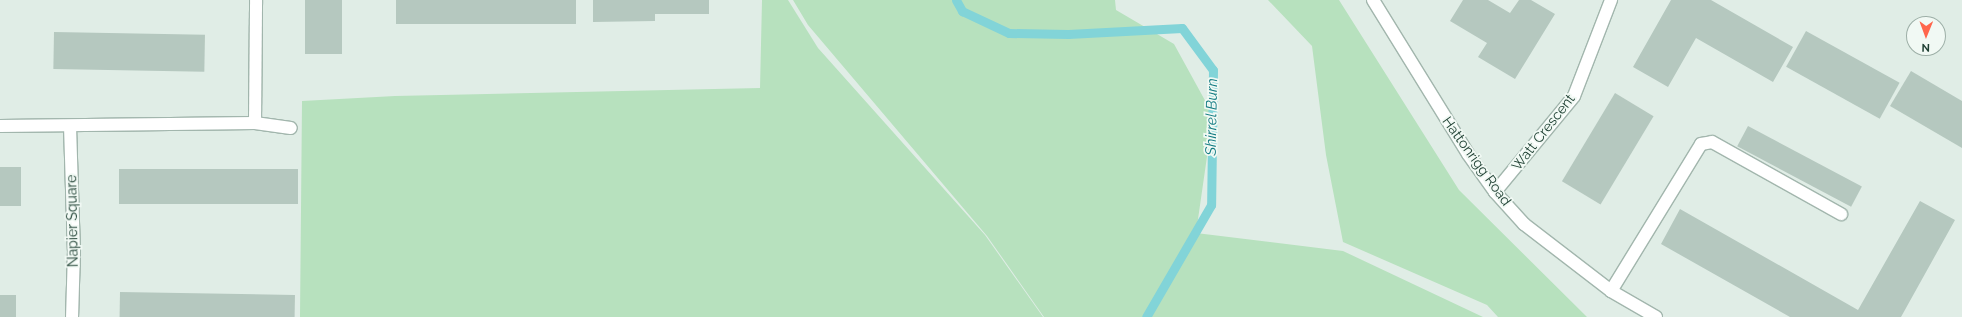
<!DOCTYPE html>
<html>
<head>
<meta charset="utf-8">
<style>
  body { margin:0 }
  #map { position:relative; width:1962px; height:317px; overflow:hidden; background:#e0ede6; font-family:Raleway,sans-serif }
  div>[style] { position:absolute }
  .green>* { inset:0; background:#b7e1be }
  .stream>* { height:9px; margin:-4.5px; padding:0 4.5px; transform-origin:4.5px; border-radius:4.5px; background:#82d4d8 }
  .building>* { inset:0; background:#b5c8bf; transform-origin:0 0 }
  .roads { filter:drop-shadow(1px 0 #a2b6ad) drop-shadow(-1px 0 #a2b6ad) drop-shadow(0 1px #a2b6ad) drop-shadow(0 -1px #a2b6ad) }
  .minor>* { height:12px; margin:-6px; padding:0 6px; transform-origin:6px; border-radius:6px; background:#fff }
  span { translate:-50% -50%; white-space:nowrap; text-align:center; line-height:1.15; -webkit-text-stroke:3.5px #f1f9f4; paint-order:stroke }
  .street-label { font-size:14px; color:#1f4033 }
  .water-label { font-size:15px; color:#127b82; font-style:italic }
  .north { position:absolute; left:1906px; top:16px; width:40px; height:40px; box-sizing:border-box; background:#f1f9f4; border:1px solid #9dafa7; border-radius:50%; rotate:181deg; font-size:11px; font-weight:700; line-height:16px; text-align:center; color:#1f4033 }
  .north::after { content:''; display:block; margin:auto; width:14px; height:18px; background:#ff664c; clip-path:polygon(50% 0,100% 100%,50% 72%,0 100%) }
</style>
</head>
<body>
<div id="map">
  <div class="green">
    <div style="clip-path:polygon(762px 0,788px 0,818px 48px,985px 235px,1043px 317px,300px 317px,302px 101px,395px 96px,760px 88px)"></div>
    <div style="clip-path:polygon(793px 0,1115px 0,1116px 10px,1174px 44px,1213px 115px,1196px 233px,1343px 251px,1483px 317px,1044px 317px,987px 236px,808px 25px)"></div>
    <div style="clip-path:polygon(1268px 0,1339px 0,1459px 190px,1587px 317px,1498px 317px,1487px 305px,1343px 242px,1326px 155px,1312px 46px)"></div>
  </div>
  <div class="stream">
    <div style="left:956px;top:0;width:13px;rotate:61deg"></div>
    <div style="left:962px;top:11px;width:52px;rotate:25.1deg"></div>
    <div style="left:1009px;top:33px;width:59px;rotate:1deg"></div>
    <div style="left:1068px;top:34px;width:114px;rotate:-3deg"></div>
    <div style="left:1182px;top:28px;width:52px;rotate:53.6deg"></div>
    <div style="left:1213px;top:70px;width:135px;rotate:90.8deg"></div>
    <div style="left:1211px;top:205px;width:129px;rotate:120.1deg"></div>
  </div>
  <div class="building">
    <div style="left:305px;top:0;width:37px;height:54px"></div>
    <div style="left:396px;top:0;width:180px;height:24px"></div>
    <div style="clip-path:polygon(593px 0,709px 0,709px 14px,655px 14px,655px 21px,593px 22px)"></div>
    <div style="clip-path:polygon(1463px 0,1488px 0,1510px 13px,1519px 0,1531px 0,1555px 14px,1515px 79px,1478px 57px,1487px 43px,1450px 21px)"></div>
    <div style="clip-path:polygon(1671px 0,1711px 0,1793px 47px,1773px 82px,1696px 38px,1668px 87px,1633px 67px)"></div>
    <div style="left:1806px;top:31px;width:107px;height:41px;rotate:29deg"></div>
    <div style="left:54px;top:32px;width:151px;height:37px;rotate:1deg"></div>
    <div style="clip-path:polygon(1911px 71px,1962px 101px,1962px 148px,1890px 106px)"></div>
    <div style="left:1615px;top:93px;width:45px;height:103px;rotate:31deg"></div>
    <div style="left:1748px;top:126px;width:129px;height:23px;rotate:28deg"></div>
    <div style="left:0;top:167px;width:21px;height:39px"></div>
    <div style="left:119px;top:169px;width:179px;height:35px"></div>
    <div style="clip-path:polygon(1920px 201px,1955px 220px,1901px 317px,1790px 317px,1661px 244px,1680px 209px,1858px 310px)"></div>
    <div style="left:120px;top:292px;width:175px;height:25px;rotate:1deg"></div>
    <div style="left:0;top:295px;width:16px;height:22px"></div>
  </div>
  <div class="roads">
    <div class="minor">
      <div style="left:1373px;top:0;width:181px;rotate:58.3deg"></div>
      <div style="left:1468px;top:154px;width:47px;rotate:54.6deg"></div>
      <div style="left:1495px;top:192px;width:43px;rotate:47.8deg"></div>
      <div style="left:1524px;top:224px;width:110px;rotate:37.6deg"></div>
      <div style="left:1611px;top:291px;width:52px;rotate:30deg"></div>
      <div style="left:255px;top:123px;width:123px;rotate:-89.5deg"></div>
      <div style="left:0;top:126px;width:255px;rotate:-0.7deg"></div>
      <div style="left:255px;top:123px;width:36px;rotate:8deg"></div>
      <div style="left:70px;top:126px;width:125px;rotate:88.2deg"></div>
      <div style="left:74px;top:251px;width:66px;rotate:91.7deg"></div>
      <div style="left:1495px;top:192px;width:124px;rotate:-50.5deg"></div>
      <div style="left:1574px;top:96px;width:103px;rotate:-68.9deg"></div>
      <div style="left:1611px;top:291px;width:172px;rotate:-58.5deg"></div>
      <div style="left:1701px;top:144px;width:11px;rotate:-10deg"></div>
      <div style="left:1712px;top:142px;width:148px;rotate:29.2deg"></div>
    </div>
  </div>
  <div class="street-label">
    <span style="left:1543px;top:132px;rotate:-52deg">Watt Crescent</span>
    <span style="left:1477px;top:161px;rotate:54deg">Hattonrigg Road</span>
    <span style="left:72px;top:221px;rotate:-91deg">Napier Square</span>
  </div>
  <div class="water-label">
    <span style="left:1212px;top:117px;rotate:-89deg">Shirrel Burn</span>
  </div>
  <div class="north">N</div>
</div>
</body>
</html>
